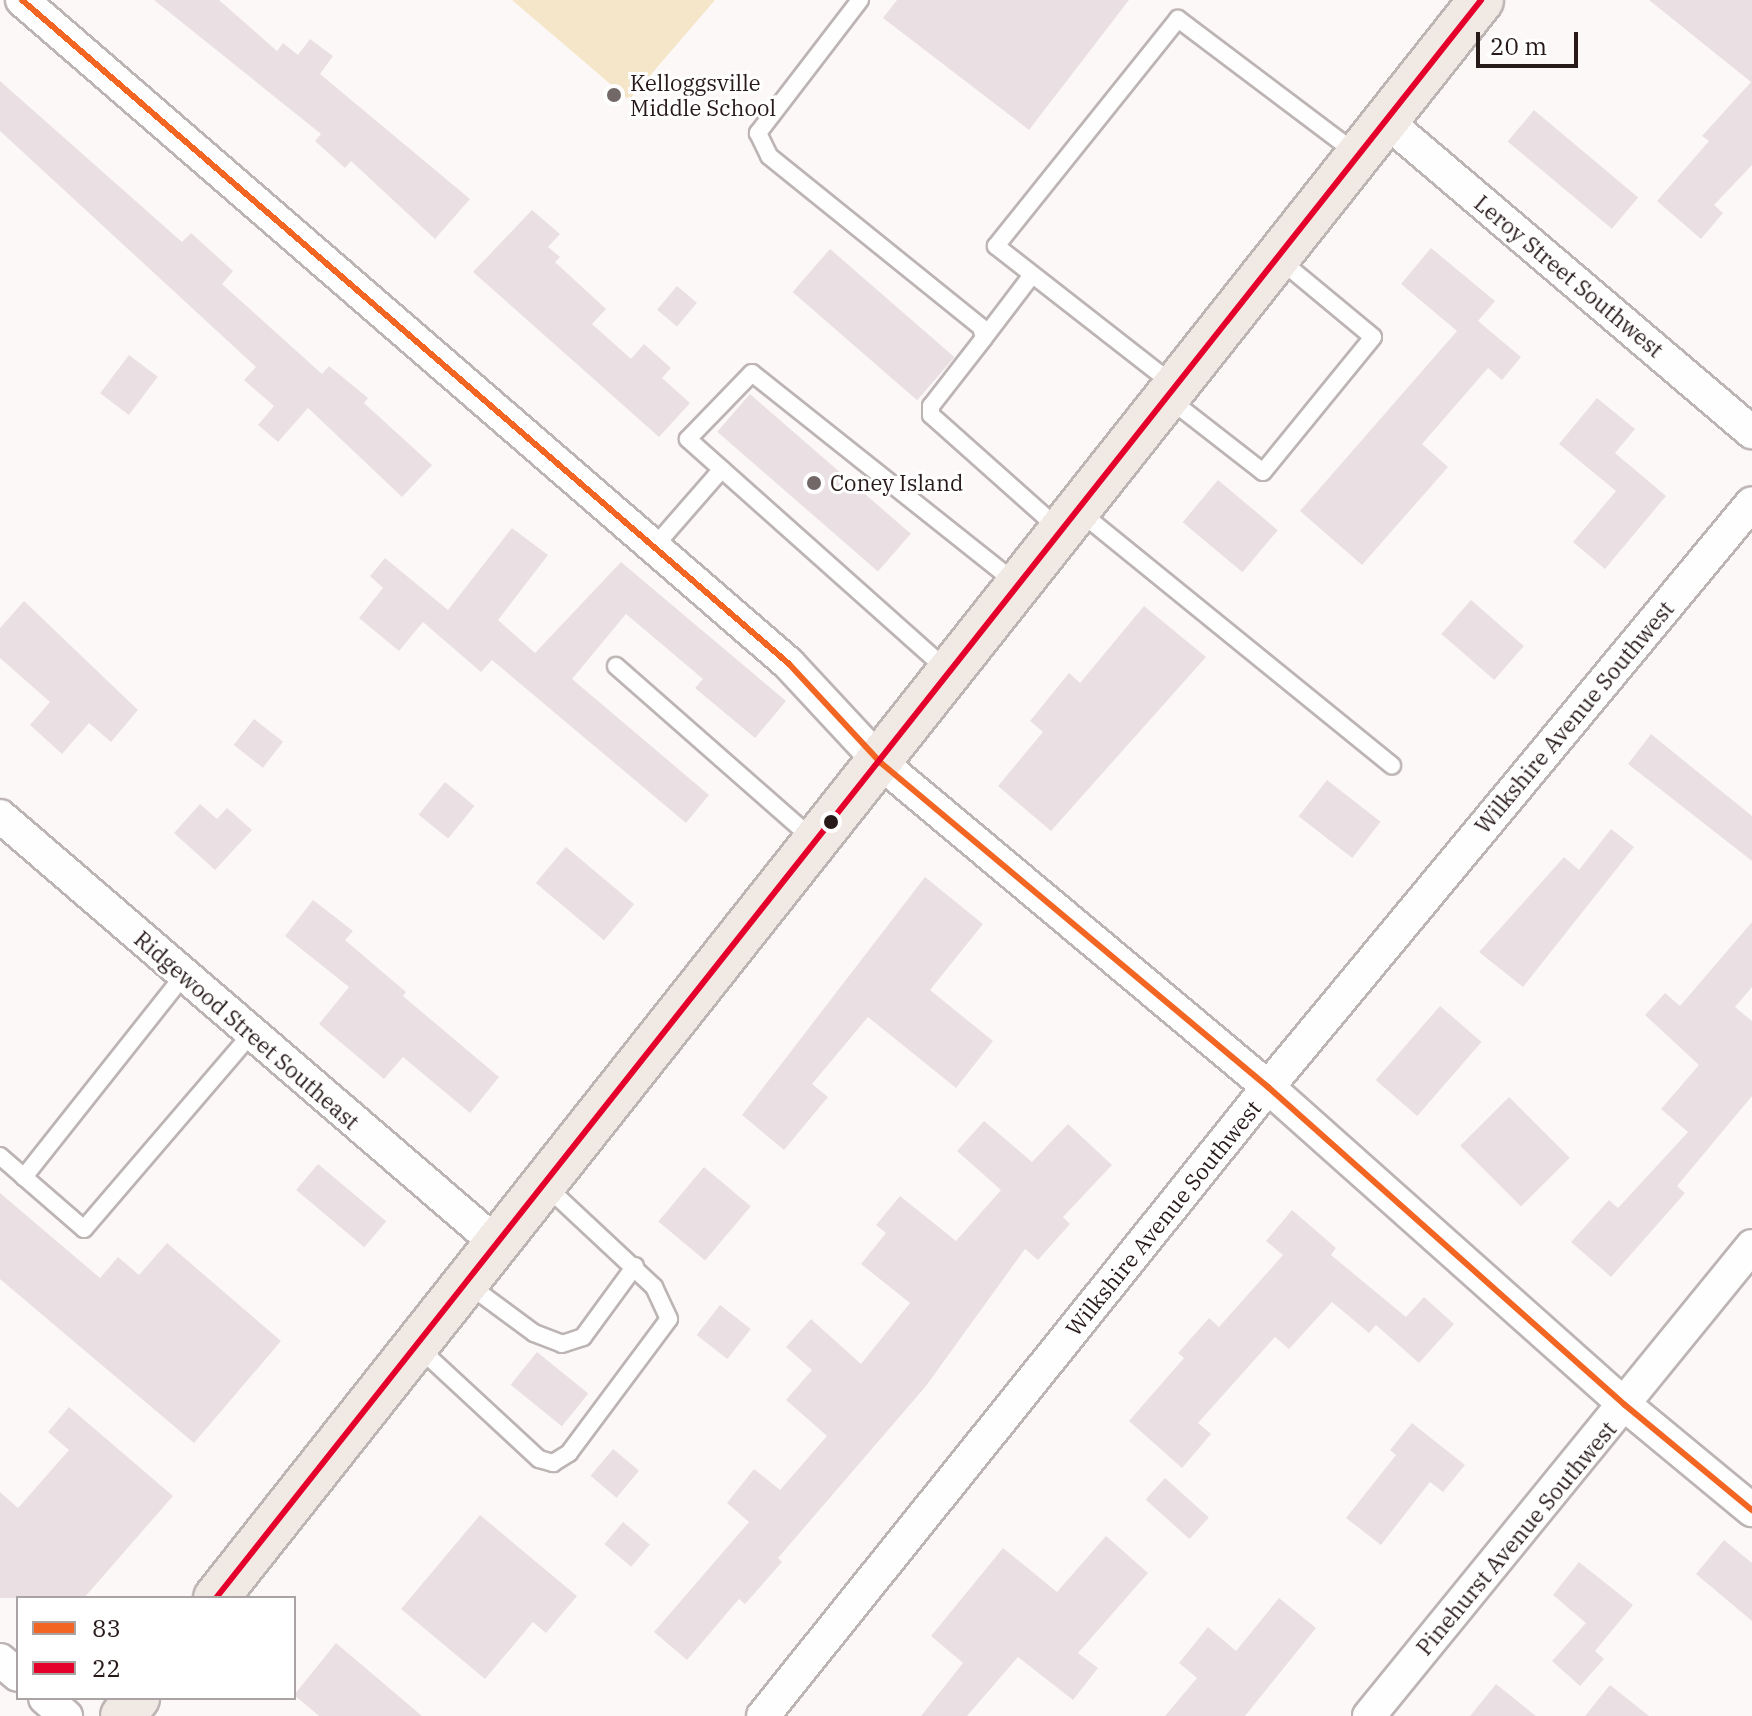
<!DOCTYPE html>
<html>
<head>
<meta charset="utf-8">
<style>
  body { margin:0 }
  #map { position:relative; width:1752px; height:1716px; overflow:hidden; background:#fdf8f8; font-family:"IBM Plex Serif",serif }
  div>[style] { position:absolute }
  .green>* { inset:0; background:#f5e6c9 }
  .building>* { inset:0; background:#eae0e3; transform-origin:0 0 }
  .roads { filter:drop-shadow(2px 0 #bdb4b4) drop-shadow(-2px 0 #bdb4b4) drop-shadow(0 2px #bdb4b4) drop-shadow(0 -2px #bdb4b4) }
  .lane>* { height:16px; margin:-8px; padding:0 8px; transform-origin:8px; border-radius:8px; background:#fffefe }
  .street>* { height:32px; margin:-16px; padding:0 16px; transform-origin:16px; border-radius:16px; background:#fffefe }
  .primary>* { height:44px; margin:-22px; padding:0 22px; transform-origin:22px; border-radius:22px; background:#f1e9e3 }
  .bus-1>* { height:6px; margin:-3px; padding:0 3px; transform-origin:3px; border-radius:3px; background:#f26522 }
  .bus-2>* { height:6px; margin:-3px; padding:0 3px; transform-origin:3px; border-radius:3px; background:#e4002b }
  .dots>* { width:22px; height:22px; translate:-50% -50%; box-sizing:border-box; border:4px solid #fff; border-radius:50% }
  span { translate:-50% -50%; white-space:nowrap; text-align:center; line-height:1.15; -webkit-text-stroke:6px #fff; paint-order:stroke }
  .poi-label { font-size:22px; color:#271a19 }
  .left { translate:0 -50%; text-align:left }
  .street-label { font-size:22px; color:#271a19 }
  .legend { position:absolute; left:16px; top:1596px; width:280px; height:104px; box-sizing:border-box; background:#fff; border:2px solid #a9a3a3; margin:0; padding:10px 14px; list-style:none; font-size:24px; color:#271a19 }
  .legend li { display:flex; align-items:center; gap:16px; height:40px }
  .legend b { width:40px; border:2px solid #a9a3a3 }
  .scale { position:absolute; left:1476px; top:32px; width:102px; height:36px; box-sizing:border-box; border:4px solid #271a19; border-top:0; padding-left:10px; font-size:24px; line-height:28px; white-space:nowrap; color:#271a19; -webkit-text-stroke:6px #fff; paint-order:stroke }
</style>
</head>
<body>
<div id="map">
  <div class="green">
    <div style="clip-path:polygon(512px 0,715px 0,629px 100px)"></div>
  </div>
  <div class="building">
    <div style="clip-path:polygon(154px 0,219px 0,277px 51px,283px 43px,298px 55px,310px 39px,333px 56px,320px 74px,470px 199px,435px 239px,351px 161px,345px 168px,315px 141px,321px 134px)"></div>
    <div style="clip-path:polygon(897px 0,1129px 0,1029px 130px,883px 18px)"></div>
    <div style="clip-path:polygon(1649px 0,1752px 0,1752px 165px,1714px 205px,1723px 213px,1701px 239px,1657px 201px,1709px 141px,1702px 136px,1751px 82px)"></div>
    <div style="clip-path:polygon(0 81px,182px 242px,191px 233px,233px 271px,222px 284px,322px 374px,329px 366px,368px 398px,364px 403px,432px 465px,402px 497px,308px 408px,278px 442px,258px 425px,274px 406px,244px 380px,256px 367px,0 131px)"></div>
    <div style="left:1534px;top:110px;width:136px;height:41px;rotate:40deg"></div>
    <div style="clip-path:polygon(532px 210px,560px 234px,548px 247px,560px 257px,555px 262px,606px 309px,592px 324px,631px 359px,644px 344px,671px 368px,662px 378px,690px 403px,659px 437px,473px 272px)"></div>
    <div style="clip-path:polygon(1431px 248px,1495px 301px,1478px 321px,1521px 357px,1502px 380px,1488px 368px,1422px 444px,1448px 467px,1362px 565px,1300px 511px,1457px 331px,1401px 284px)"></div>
    <div style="left:830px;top:249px;width:165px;height:57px;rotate:41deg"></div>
    <div style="left:677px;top:286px;width:26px;height:31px;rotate:40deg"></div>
    <div style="left:129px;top:355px;width:36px;height:48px;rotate:37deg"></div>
    <div style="left:750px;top:394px;width:213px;height:50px;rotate:41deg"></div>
    <div style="clip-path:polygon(1597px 398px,1635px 429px,1615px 453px,1666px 496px,1605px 569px,1573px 542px,1616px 491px,1559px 444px)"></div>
    <div style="left:1218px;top:480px;width:78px;height:55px;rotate:40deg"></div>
    <div style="clip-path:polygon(512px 528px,548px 555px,498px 620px,535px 653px,621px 562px,786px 701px,755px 738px,695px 688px,703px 679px,626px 614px,572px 679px,709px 795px,686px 823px,492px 660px,481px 672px,423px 622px,399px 651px,359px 618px,383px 588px,370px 576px,385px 558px,448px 610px)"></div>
    <div style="left:1471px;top:600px;width:70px;height:45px;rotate:41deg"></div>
    <div style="clip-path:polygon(24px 601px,138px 710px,111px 742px,89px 723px,62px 754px,30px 725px,50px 702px,0 658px,0 628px)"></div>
    <div style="clip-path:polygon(1144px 606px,1206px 657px,1051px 831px,998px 786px,1043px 732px,1030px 721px,1069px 673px,1080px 683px)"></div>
    <div style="left:254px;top:719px;width:37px;height:33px;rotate:38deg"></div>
    <div style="clip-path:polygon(1651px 734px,1752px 816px,1752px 861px,1628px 764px)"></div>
    <div style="left:1327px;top:780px;width:68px;height:46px;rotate:38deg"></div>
    <div style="left:445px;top:782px;width:38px;height:42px;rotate:39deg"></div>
    <div style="clip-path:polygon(200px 804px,217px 819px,227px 808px,252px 830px,215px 870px,174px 833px)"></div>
    <div style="clip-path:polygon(1611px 829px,1634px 847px,1523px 987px,1479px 952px,1564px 857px,1579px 870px)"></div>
    <div style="left:566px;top:847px;width:89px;height:47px;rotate:40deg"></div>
    <div style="clip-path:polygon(925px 877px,983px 924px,930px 990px,993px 1041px,956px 1088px,868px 1017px,812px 1084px,828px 1097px,784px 1150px,742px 1115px)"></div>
    <div style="clip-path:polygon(313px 900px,353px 931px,345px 940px,406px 992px,403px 996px,499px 1077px,470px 1113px,403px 1057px,384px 1079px,319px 1024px,349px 987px,285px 936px)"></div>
    <div style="clip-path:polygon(1752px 922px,1752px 987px,1735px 1007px,1752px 1021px,1752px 1096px,1677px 1186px,1685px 1193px,1611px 1277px,1571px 1242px,1609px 1200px,1618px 1208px,1688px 1132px,1661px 1109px,1699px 1065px,1645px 1015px,1665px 993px,1680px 1006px)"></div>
    <div style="left:1440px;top:1006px;width:55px;height:98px;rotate:41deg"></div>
    <div style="left:1509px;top:1097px;width:86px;height:69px;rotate:45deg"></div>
    <div style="clip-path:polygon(984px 1121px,1032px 1162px,1068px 1124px,1112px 1165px,1063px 1217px,1070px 1224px,1038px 1260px,1025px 1249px,926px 1386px,778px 1558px,782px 1562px,745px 1604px,739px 1599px,687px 1660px,654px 1632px,749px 1522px,727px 1503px,754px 1469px,780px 1490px,827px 1436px,786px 1400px,812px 1370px,786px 1347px,811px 1319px,861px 1364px,910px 1303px,861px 1264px,886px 1233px,876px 1225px,900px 1196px,956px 1241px,1001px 1190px,957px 1151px)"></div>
    <div style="left:318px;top:1164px;width:89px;height:34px;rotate:40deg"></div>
    <div style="left:704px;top:1167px;width:61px;height:71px;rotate:40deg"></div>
    <div style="clip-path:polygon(0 1193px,100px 1278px,118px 1257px,139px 1275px,167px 1243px,281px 1341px,194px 1443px,0 1279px)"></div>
    <div style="clip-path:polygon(1292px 1210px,1336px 1248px,1331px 1255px,1406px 1317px,1424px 1297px,1454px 1324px,1419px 1363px,1376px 1325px,1369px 1333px,1332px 1302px,1289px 1349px,1275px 1337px,1198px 1423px,1211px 1434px,1182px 1468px,1129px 1421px,1184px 1358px,1178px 1353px,1209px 1318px,1219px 1327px,1283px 1255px,1266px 1241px)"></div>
    <div style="left:720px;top:1305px;width:39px;height:38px;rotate:38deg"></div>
    <div style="left:537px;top:1352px;width:66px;height:42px;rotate:39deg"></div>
    <div style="clip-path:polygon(69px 1407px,173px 1496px,84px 1598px,0 1598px,0 1492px,18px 1508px,69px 1450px,48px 1432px)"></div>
    <div style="clip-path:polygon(1412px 1423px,1465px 1465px,1443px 1492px,1430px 1482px,1381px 1545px,1346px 1518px,1396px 1455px,1390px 1450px)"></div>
    <div style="left:613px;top:1449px;width:34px;height:35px;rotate:40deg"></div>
    <div style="left:1165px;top:1478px;width:59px;height:29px;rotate:42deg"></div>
    <div style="clip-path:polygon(480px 1515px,577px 1596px,546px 1633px,533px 1622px,485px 1679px,401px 1609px)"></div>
    <div style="left:623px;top:1522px;width:35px;height:29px;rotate:40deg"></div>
    <div style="clip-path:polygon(1106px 1536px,1148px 1573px,1078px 1653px,1098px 1668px,1073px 1700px,1018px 1657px,967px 1716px,921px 1716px,963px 1663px,931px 1636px,1003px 1548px,1057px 1592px)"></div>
    <div style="clip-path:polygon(1724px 1540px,1752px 1563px,1752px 1621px,1696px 1574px)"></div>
    <div style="clip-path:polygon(1579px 1562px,1633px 1605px,1595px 1651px,1604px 1659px,1580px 1686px,1552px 1661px,1586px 1623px,1553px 1595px)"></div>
    <div style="clip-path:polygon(1279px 1598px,1316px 1628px,1245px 1716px,1165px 1716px,1197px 1678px,1179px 1663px,1208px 1627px,1236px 1651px)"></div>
    <div style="clip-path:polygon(336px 1643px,422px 1716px,319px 1716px,294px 1695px)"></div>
    <div style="clip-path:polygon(1496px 1684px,1536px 1716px,1470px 1716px)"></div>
    <div style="clip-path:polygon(1610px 1685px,1649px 1716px,1585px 1716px)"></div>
  </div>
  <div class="roads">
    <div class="lane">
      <div style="left:860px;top:0;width:168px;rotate:127.5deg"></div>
      <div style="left:758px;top:133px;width:25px;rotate:64deg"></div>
      <div style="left:769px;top:156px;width:272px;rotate:38.9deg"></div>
      <div style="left:981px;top:327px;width:11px;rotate:75deg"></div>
      <div style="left:984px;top:338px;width:86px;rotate:127.9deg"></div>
      <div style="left:931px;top:406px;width:9px;rotate:90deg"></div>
      <div style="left:931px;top:415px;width:174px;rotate:41.7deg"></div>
      <div style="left:984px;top:338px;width:79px;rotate:-52.7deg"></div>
      <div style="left:1174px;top:385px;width:226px;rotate:-142deg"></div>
      <div style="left:996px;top:246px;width:291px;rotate:-51.3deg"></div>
      <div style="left:1178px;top:19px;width:224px;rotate:37deg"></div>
      <div style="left:1168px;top:398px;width:120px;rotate:37.9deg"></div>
      <div style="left:1263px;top:472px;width:174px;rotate:-50.8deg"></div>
      <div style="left:1373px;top:337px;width:122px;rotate:-140.3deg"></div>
      <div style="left:1080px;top:512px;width:402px;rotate:39.1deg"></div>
      <div style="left:654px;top:547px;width:103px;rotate:-48.9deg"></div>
      <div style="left:616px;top:666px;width:262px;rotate:41.3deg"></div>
      <div style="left:947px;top:670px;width:347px;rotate:-138.3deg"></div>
      <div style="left:688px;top:439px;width:92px;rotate:-45.9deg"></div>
      <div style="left:752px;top:373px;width:339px;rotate:38.5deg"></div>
      <div style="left:184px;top:975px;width:258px;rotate:128.4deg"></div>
      <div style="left:24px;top:1177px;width:79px;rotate:40.9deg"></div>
      <div style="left:84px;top:1229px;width:258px;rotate:-49.4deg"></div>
      <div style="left:0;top:1156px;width:32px;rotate:41deg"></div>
      <div style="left:469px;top:1285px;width:81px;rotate:36.4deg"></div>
      <div style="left:534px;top:1333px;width:30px;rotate:21deg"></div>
      <div style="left:562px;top:1344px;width:22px;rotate:-18deg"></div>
      <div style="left:583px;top:1337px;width:88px;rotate:-53.8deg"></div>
      <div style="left:418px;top:1347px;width:165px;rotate:42.8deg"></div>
      <div style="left:539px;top:1459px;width:15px;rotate:16deg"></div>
      <div style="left:553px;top:1463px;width:19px;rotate:-32deg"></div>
      <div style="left:569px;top:1453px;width:167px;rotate:-53.3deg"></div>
      <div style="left:669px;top:1319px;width:35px;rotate:-115deg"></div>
      <div style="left:654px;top:1287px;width:151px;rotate:-136.9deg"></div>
    </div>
    <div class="street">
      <div style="left:22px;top:0;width:1014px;rotate:40.88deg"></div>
      <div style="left:789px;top:664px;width:135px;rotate:47.1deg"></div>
      <div style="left:881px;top:763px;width:505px;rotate:39.94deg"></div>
      <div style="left:1268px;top:1087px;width:478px;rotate:41.7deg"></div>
      <div style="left:1625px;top:1405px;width:165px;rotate:39.6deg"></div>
      <div style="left:1385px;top:120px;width:482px;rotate:40.4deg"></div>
      <div style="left:0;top:816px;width:653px;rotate:40.72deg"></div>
      <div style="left:0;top:1660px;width:23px;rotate:40deg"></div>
      <div style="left:45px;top:1698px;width:28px;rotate:41deg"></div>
      <div style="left:763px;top:1716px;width:807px;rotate:-51.24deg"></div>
      <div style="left:1268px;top:1087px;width:758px;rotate:-50.35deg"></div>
      <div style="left:1369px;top:1716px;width:606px;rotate:-50.82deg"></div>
    </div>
    <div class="primary">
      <div style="left:216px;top:1598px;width:2038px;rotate:-51.63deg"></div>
      <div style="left:123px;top:1716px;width:23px;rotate:-52deg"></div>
    </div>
  </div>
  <div class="bus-1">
    <div style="left:22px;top:0;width:1014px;rotate:40.88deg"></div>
    <div style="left:789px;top:664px;width:135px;rotate:47.1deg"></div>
    <div style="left:881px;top:763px;width:505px;rotate:39.94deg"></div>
    <div style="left:1268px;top:1087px;width:478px;rotate:41.7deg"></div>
    <div style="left:1625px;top:1405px;width:165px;rotate:39.6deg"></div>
  </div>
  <div class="bus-2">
    <div style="left:216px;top:1598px;width:2038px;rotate:-51.63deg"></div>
  </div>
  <div class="dots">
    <div style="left:614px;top:95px;background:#726867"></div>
    <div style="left:814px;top:483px;background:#726867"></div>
    <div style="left:831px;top:822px;background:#271a19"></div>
  </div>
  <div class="poi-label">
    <span class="left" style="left:630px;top:95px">Kelloggsville<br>Middle School</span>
    <span class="left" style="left:830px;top:483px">Coney Island</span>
  </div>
  <div class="street-label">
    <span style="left:1569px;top:276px;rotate:40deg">Leroy Street Southwest</span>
    <span style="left:1574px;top:717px;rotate:-50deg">Wilkshire Avenue Southwest</span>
    <span style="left:247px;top:1030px;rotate:41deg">Ridgewood Street Southeast</span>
    <span style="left:1163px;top:1218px;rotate:-51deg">Wilkshire Avenue Southwest</span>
    <span style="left:1516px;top:1538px;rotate:-50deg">Pinehurst Avenue Southwest</span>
  </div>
  <ul class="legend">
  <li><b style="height:10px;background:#f26522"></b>83</li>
  <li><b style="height:10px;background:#e4002b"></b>22</li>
  </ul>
  <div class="scale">20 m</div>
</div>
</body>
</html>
